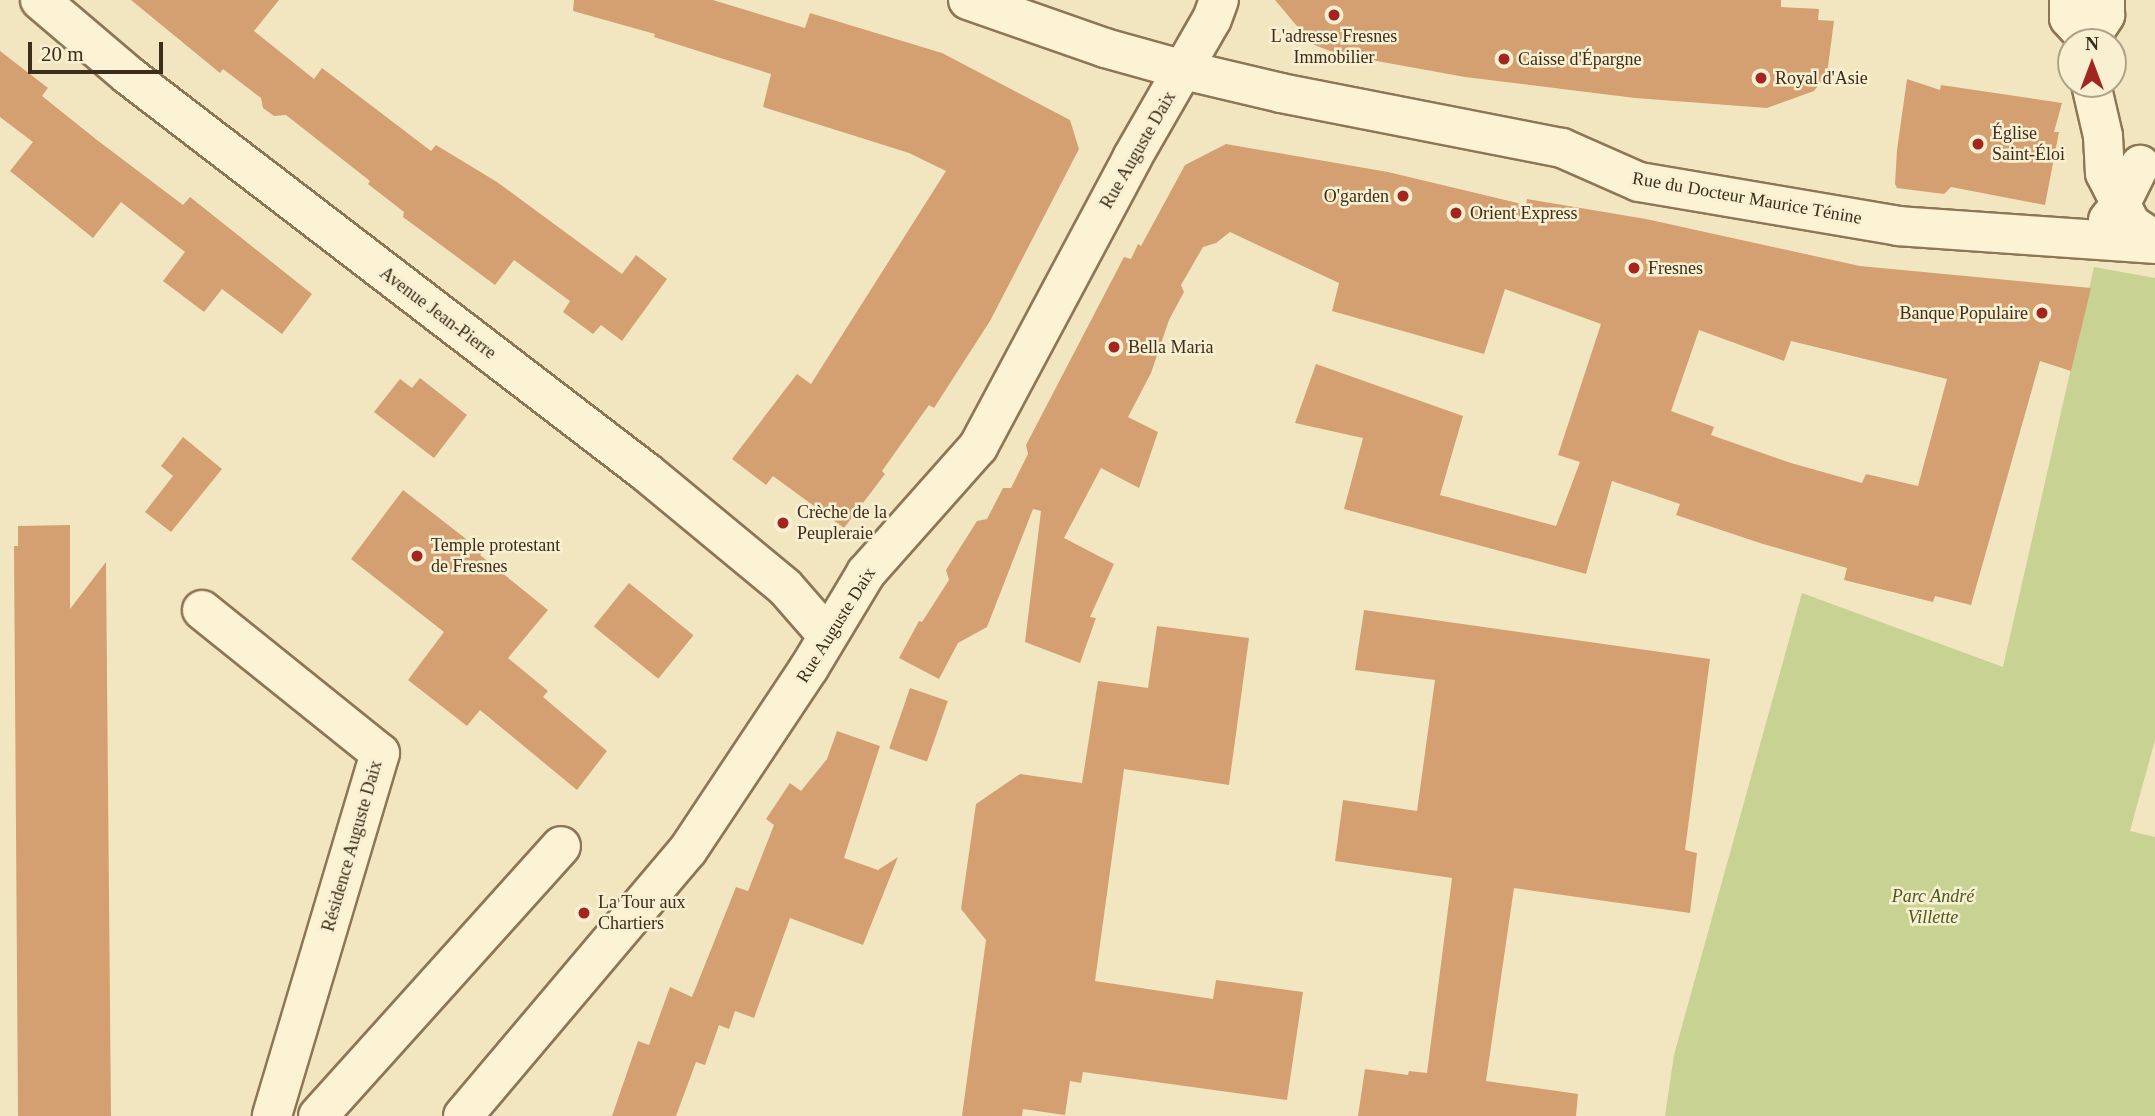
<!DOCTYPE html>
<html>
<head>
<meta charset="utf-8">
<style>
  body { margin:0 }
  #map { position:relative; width:2155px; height:1116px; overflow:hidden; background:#f2e6c0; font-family:Georgia,serif }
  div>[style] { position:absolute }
  .green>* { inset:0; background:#c7d293 }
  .building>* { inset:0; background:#d4a072; transform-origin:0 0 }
  .roads { filter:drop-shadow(2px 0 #8d7656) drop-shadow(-2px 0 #8d7656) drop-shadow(0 2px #8d7656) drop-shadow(0 -2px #8d7656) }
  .minor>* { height:38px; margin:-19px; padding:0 19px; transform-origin:19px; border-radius:19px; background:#fcf2d4 }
  .dots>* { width:19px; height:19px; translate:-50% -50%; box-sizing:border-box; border:4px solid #f9efd1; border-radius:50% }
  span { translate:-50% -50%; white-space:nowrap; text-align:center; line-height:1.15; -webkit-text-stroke:5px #f9efd1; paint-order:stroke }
  .poi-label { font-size:18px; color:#3c2d1c }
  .left { translate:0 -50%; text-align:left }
  .right { translate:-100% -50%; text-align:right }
  .street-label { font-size:18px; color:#3c2d1c }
  .park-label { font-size:18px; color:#495a20; font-style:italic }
  .north { position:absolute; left:2057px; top:28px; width:70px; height:70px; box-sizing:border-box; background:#f9efd1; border:2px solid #ada189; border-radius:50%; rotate:0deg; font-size:19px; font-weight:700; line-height:28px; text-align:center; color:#3c2d1c }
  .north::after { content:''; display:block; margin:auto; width:24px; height:32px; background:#a32520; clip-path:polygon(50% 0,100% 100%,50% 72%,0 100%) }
  .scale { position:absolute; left:28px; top:42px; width:135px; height:32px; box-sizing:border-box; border:4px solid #3c2d1c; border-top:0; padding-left:9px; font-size:21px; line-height:24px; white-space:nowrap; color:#3c2d1c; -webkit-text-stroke:5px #f9efd1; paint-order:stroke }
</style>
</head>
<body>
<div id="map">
  <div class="green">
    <div style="clip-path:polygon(2094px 267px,2155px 278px,2155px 740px,2130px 831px,2155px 837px,2155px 1116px,1665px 1116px,1674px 1055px,1802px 593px,2003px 667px)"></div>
  </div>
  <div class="building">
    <div style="clip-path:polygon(131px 0,279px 0,254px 31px,314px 79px,322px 68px,431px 151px,436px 145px,497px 182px,622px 274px,636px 255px,667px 279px,622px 341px,601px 325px,593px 334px,563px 312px,570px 301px,514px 260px,495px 285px,403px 217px,404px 212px,368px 184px,370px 181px,286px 115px,274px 116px,263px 108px,261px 98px,223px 69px,220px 73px)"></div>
    <div style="clip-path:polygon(574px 0,713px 0,805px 28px,810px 13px,942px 53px,1070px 120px,1079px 149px,990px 321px,934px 408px,929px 405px,882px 471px,885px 474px,844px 528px,773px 476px,766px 485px,732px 459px,797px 374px,811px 384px,946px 171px,909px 153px,763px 107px,771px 74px,654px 37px,655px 34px,573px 11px)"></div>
    <div style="clip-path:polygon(1275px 0,1781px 0,1781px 7px,1819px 9px,1818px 20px,1834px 21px,1827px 74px,1814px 91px,1767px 108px,1635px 98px,1465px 77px,1338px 54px,1312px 44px)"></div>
    <div style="clip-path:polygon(0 51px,48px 88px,42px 96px,97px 140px,183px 205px,190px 197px,312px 294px,282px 334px,222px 289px,204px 312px,163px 281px,185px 252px,121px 202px,93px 238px,10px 171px,33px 142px,0 117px)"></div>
    <div style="clip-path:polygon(1907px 79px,1940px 90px,1941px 85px,2062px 103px,2054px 132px,2059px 132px,2045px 205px,1951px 187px,1944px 194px,1897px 188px,1895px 184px,1897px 150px)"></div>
    <div style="clip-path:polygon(evenodd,1226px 144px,1388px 172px,1526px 205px,1527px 199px,1646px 219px,1860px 266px,2091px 288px,2071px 371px,2040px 361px,1971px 605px,1935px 596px,1933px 602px,1844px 580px,1847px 568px,1763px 544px,1676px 515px,1680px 504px,1612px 481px,1586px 574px,1344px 509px,1363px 438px,1295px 423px,1316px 364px,1463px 416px,1440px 495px,1556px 526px,1580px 462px,1558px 455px,1601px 324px,1505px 289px,1484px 354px,1332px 311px,1339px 283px,1230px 232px,1216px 243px,1203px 247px,1181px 285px,1184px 292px,1169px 320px,1151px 373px,1128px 417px,1158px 432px,1139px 488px,1101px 468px,1064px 538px,1114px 564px,1090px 617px,1096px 618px,1080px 663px,1025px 642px,1041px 511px,1033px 509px,987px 627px,958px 643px,939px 679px,899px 658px,919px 621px,922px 622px,949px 580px,946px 570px,977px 521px,987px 519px,1003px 488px,1011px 488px,1028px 454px,1026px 445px,1124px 257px,1131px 259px,1138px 244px,1141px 246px,1185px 165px,1226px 144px,1699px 330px,1784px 361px,1791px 341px,1947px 379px,1918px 486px,1866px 474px,1862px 483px,1791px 463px,1711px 435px,1714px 427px,1671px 411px,1699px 330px)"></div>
    <div style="clip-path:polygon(420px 378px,467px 415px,434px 458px,374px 412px,400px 379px,412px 388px)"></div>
    <div style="clip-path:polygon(183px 437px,222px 469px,171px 532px,145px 512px,173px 476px,161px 466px)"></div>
    <div style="clip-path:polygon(403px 490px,483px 552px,480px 555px,548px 610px,508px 658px,548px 691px,543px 697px,607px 751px,577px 790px,480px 710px,467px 726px,408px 680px,444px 632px,351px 559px)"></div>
    <div style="clip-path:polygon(70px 525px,70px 609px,106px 562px,111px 1116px,18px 1116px,14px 546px,18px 546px,18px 526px)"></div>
    <div style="left:629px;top:583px;width:83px;height:56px;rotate:39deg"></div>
    <div style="clip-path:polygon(1364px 610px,1710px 659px,1685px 850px,1697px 853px,1690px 913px,1514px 888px,1486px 1081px,1578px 1094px,1576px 1116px,1358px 1116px,1365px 1069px,1408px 1075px,1409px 1071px,1427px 1073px,1452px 878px,1335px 861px,1343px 800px,1417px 811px,1435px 680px,1355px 670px)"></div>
    <div style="clip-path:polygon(1157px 626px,1249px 638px,1229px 785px,1124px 769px,1095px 981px,1213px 999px,1216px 980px,1303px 992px,1287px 1100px,1083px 1072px,1081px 1083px,1070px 1081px,1065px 1115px,1023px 1109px,1022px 1116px,962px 1116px,986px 940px,961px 909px,976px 804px,1020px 774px,1082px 783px,1098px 681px,1148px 688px)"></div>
    <div style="left:910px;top:688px;width:40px;height:64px;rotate:19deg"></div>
    <div style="clip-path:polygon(837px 731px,880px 746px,844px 858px,878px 870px,898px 857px,863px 945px,790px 918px,754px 1018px,735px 1011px,729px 1029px,719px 1025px,705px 1065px,696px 1062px,676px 1116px,612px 1116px,638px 1041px,649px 1045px,670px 987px,692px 997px,736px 887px,748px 891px,774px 825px,766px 819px,790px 783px,801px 791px,827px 759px)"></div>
  </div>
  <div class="roads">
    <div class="minor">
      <div style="left:40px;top:0;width:116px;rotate:40.4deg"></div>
      <div style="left:128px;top:75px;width:653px;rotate:37.47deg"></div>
      <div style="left:646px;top:472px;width:180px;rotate:39.6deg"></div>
      <div style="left:785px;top:587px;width:64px;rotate:48.8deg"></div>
      <div style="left:968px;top:0;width:145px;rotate:19.3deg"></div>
      <div style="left:1105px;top:48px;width:82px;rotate:15.6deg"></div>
      <div style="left:1184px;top:70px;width:100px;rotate:13.3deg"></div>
      <div style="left:1281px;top:93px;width:286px;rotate:11.1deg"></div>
      <div style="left:1562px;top:148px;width:84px;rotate:23.8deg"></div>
      <div style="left:1639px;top:182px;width:263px;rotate:9.6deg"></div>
      <div style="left:1898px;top:226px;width:258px;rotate:4deg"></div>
      <div style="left:2069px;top:0;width:18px;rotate:90deg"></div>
      <div style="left:2069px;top:18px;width:30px;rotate:48deg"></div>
      <div style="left:2089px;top:40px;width:30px;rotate:-57deg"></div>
      <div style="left:2105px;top:15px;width:15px;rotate:-90deg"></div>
      <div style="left:2091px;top:84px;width:53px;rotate:77deg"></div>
      <div style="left:2103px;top:136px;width:37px;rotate:87deg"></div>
      <div style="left:2105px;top:173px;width:57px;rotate:63deg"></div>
      <div style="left:2131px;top:224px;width:29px;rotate:34deg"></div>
      <div style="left:2108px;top:220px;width:19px;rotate:-51deg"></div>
      <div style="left:2120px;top:205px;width:45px;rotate:-63.4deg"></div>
      <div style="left:202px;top:610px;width:228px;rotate:38.8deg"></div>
      <div style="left:380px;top:753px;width:379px;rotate:106.6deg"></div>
      <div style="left:318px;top:1116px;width:363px;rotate:-48deg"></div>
      <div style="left:463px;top:1116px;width:348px;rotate:-49.8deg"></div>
      <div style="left:688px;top:850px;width:219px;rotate:-56.4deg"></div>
      <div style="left:809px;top:668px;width:111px;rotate:-59deg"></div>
      <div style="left:866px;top:573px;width:169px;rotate:-48.4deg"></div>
      <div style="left:978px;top:447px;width:327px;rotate:-61.9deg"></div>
      <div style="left:1132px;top:158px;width:160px;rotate:-60.1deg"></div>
      <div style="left:1212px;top:19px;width:20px;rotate:-70deg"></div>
    </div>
  </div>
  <div class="dots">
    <div style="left:1334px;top:15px;background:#a32520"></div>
    <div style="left:1504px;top:59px;background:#a32520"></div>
    <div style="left:1761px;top:78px;background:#a32520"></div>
    <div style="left:1978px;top:144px;background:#a32520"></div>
    <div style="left:1403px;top:196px;background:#a32520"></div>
    <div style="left:1456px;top:213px;background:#a32520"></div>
    <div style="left:1634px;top:268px;background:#a32520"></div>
    <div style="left:2042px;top:313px;background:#a32520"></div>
    <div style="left:1114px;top:347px;background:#a32520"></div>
    <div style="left:783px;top:523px;background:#a32520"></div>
    <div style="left:417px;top:556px;background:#a32520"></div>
    <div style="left:584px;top:913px;background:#a32520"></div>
  </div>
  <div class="poi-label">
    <span style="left:1334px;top:47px">L'adresse Fresnes<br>Immobilier</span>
    <span class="left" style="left:1518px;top:59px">Caisse d'Épargne</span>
    <span class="left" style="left:1775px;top:78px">Royal d'Asie</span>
    <span class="left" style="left:1992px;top:144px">Église<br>Saint-Éloi</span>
    <span class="right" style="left:1389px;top:196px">O'garden</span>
    <span class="left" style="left:1470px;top:213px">Orient Express</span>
    <span class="left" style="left:1648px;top:268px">Fresnes</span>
    <span class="right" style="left:2028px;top:313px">Banque Populaire</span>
    <span class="left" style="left:1128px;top:347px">Bella Maria</span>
    <span class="left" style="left:797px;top:523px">Crèche de la<br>Peupleraie</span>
    <span class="left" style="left:431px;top:556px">Temple protestant<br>de Fresnes</span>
    <span class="left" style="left:598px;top:913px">La Tour aux<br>Chartiers</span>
  </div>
  <div class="street-label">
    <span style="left:1138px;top:150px;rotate:-60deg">Rue Auguste Daix</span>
    <span style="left:1747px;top:198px;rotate:10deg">Rue du Docteur Maurice Ténine</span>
    <span style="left:438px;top:313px;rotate:37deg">Avenue Jean-Pierre</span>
    <span style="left:836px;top:625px;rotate:-58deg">Rue Auguste Daix</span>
    <span style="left:352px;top:846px;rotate:-74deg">Résidence Auguste Daix</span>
  </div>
  <div class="park-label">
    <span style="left:1933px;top:907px">Parc André<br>Villette</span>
  </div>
  <div class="north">N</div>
  <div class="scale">20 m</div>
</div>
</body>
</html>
